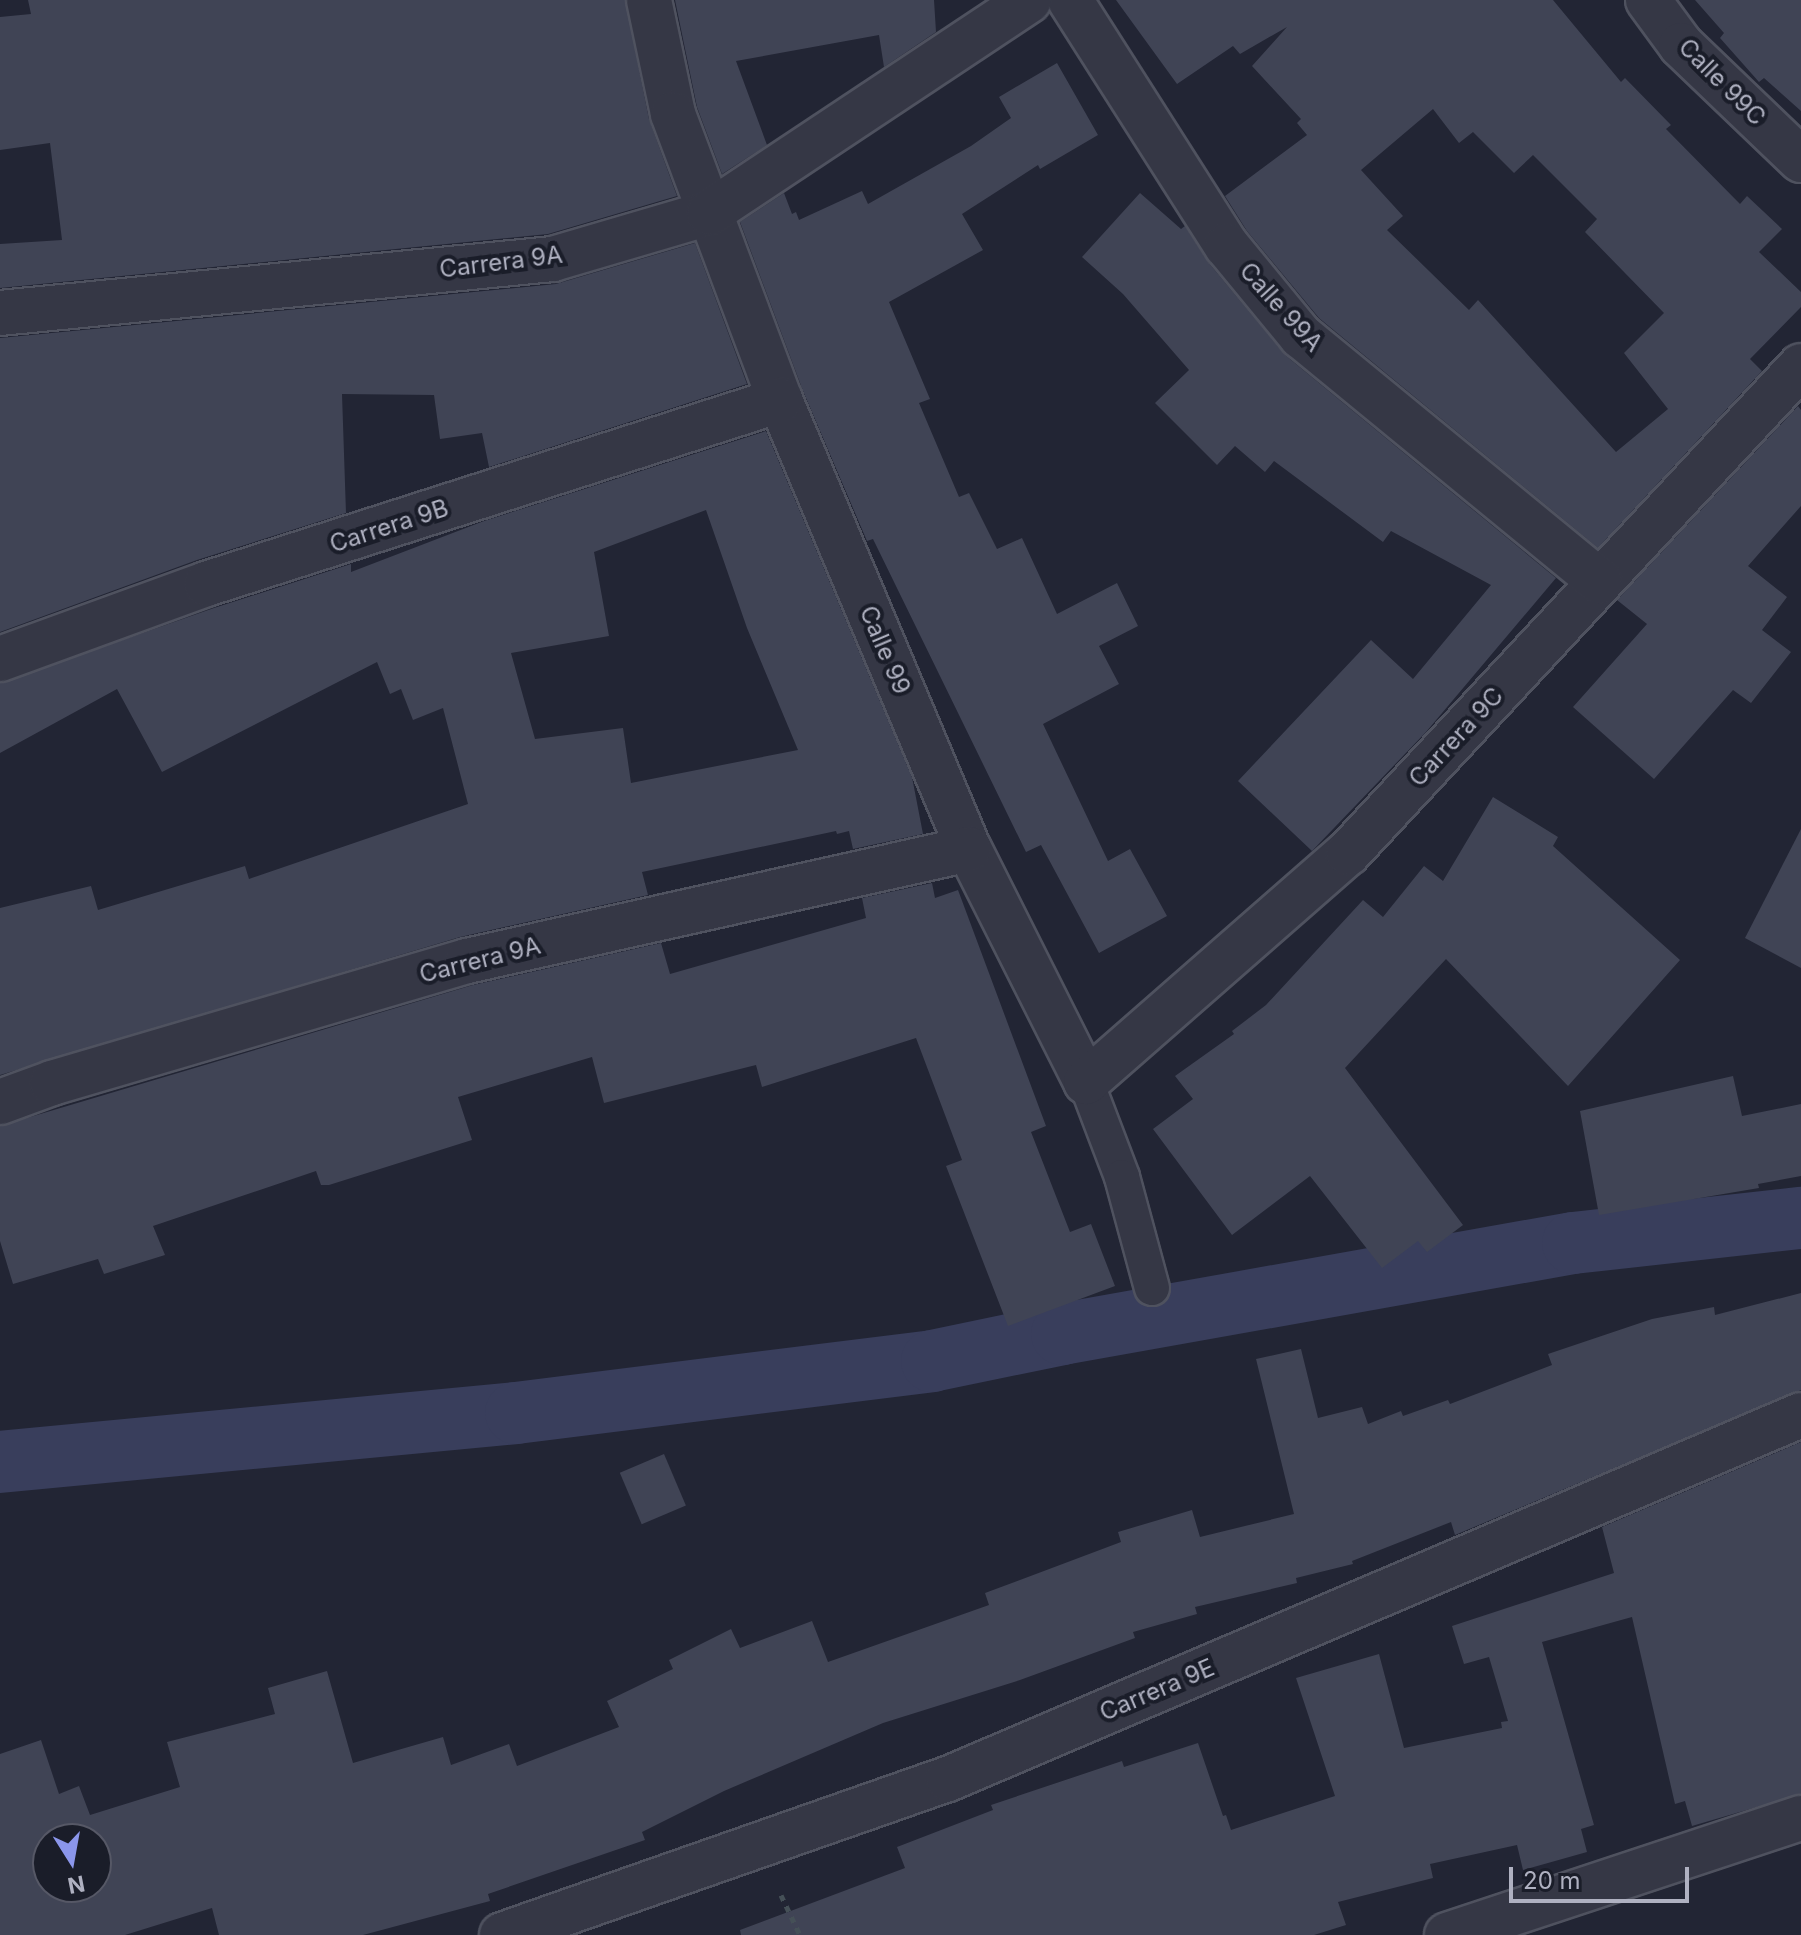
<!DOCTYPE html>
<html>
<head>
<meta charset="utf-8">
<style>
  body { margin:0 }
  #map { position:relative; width:1801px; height:1935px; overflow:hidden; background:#222534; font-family:Inter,sans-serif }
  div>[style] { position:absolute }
  .canal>* { height:62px; margin:-31px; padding:0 31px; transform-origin:31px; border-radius:31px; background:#393e5c }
  .building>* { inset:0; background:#404455; transform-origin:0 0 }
  .path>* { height:5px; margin-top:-2.5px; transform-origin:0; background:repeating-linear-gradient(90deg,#455057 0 6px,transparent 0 12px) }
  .roads { filter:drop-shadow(2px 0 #4f525f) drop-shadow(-2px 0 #4f525f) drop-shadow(0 2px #4f525f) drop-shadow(0 -2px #4f525f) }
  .service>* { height:34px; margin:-17px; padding:0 17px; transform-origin:17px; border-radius:17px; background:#353745 }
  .minor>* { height:44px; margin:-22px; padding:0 22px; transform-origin:22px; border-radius:22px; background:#353745 }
  .tertiary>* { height:44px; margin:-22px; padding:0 22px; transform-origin:22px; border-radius:22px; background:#353745 }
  span { translate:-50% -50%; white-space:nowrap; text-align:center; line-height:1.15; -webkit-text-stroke:8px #1a1d29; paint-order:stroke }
  .street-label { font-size:24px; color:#afb1c1 }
  .north { position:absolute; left:32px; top:1823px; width:80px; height:80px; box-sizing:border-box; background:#1a1d29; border:2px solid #565866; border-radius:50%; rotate:169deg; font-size:22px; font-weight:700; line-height:32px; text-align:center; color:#afb1c1 }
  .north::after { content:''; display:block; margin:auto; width:28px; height:36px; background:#8b96eb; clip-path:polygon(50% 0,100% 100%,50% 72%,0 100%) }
  .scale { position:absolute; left:1509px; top:1867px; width:180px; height:36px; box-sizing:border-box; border:4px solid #afb1c1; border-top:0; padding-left:10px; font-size:24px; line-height:28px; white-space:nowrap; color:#afb1c1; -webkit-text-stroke:6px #1a1d29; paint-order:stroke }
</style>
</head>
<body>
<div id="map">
  <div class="canal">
    <div style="left:0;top:1462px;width:518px;rotate:-5.42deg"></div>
    <div style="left:516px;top:1413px;width:419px;rotate:-7.1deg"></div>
    <div style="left:932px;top:1361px;width:133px;rotate:-11.7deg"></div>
    <div style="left:1062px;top:1334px;width:519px;rotate:-10.1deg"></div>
    <div style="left:1573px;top:1243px;width:229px;rotate:-6.3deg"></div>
  </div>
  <div class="building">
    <div style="clip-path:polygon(28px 0,625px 0,649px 119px,677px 196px,548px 234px,0 288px,0 244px,62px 240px,50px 143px,0 150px,0 17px,31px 14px)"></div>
    <div style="clip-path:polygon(675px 0,934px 0,936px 32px,884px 67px,879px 35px,736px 61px,767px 145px,722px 174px,697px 107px)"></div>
    <div style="clip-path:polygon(evenodd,1116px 0,1553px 0,1621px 82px,1625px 78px,1671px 125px,1666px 129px,1740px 204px,1747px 196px,1782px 229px,1759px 252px,1801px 292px,1801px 307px,1750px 359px,1762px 371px,1598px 548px,1319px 318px,1247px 231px,1225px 196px,1307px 135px,1297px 123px,1301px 119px,1252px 66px,1287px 27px,1240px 54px,1233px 46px,1177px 84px,1116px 0,1433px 109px,1459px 143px,1473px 132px,1514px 173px,1533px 155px,1597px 219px,1585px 232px,1664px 313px,1624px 353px,1668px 409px,1616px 452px,1478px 300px,1469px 310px,1387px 230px,1403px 216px,1361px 170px,1433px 109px)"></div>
    <div style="clip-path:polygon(1695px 0,1801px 0,1801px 111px,1764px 78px,1759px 82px,1720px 38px,1724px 33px)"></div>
    <div style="clip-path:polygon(1057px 63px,1098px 135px,1040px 169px,1038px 165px,962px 214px,983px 250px,889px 302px,930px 399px,919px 403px,959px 497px,969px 493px,997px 549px,1022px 538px,1057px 614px,1117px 583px,1138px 626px,1099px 646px,1119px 684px,1043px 724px,1108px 861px,1130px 849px,1167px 916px,1099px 953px,1041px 845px,1026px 852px,873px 539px,867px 541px,803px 391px,740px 222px,784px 193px,792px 214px,796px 212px,799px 220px,862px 191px,868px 204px,971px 146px,1011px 118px,999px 97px)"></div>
    <div style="clip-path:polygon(1140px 193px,1181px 229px,1185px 226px,1208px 262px,1285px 355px,1556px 578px,1426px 732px,1312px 851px,1238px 781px,1371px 640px,1413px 679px,1491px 585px,1391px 531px,1383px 542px,1274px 461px,1265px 472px,1235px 446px,1217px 465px,1155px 403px,1189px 370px,1123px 294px,1082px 257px)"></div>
    <div style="clip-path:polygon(695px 243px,747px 384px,489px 467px,482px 433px,440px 439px,434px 395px,342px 394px,346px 513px,197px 560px,0 632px,0 338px,556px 284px)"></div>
    <div style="clip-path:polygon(1798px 406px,1801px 410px,1801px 506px,1748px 566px,1787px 597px,1762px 630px,1791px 652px,1751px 703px,1733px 690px,1654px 779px,1573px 707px,1647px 624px,1617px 600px)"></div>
    <div style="clip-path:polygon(evenodd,766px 431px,912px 777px,923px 834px,853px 849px,849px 831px,837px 834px,836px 831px,642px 872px,648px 895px,460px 937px,0 1075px,0 908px,91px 886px,98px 910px,245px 866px,249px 879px,468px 804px,443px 708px,413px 720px,401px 689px,390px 694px,377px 662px,162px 772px,117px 689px,0 753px,0 683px,214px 608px,351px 564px,351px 572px,484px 521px,766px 431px,706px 510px,747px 628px,798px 750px,631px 783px,623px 728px,535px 739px,511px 653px,609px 636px,594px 552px,706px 510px)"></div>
    <div style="clip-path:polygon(1493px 797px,1558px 837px,1553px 846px,1680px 960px,1568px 1086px,1446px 959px,1345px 1068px,1463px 1225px,1427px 1252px,1418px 1241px,1382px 1268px,1310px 1176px,1232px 1235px,1153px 1129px,1193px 1099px,1175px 1076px,1234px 1034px,1232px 1031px,1266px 1005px,1363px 900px,1383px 917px,1424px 866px,1443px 881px)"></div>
    <div style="clip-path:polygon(1801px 829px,1801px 968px,1745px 938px)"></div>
    <div style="clip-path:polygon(932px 883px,935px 898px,958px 890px,1046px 1126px,1031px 1132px,1070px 1232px,1091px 1224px,1115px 1286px,1008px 1326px,946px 1166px,962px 1160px,916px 1038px,762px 1087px,756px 1065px,604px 1103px,592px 1057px,458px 1097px,472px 1140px,329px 1185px,321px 1185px,316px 1171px,153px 1226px,165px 1255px,104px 1274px,98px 1259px,13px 1284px,0 1241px,0 1126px,473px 985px,661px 943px,670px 974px,866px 918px,862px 898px)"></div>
    <div style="clip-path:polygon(1733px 1076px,1742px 1116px,1801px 1104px,1801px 1176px,1758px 1184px,1759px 1188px,1599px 1215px,1580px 1111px)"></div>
    <div style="clip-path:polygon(evenodd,1801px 1293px,1801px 1390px,1455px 1535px,1451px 1522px,1352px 1561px,1353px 1564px,1296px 1578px,1297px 1583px,1195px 1607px,1197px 1614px,1133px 1632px,1135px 1638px,1020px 1680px,883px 1723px,724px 1791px,642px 1832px,645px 1840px,488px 1894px,490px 1901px,363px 1935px,219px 1935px,212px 1908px,125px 1935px,0 1935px,0 1754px,41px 1740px,59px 1794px,79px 1786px,90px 1815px,180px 1787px,167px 1742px,275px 1714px,268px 1688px,327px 1671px,353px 1763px,443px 1737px,451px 1765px,509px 1744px,517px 1766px,619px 1727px,607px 1701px,673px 1669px,669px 1660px,731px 1629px,740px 1648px,812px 1621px,828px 1662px,989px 1605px,985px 1593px,1121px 1542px,1118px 1532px,1192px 1510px,1200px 1537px,1294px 1514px,1256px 1359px,1301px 1349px,1318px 1418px,1362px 1407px,1368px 1424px,1401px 1411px,1403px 1416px,1448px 1400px,1450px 1404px,1552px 1365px,1548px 1354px,1652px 1319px,1714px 1307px,1715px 1315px,1801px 1293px,48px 1839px,96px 1839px,96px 1887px,48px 1887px,48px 1839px)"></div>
    <div style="clip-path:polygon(1801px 1442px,1801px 1794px,1692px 1826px,1685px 1801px,1675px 1804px,1632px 1617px,1542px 1642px,1594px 1825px,1581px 1829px,1587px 1852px,1523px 1870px,1517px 1845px,1430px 1864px,1433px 1878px,1338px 1902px,1346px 1925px,1314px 1935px,741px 1935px,740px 1930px,905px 1868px,897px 1847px,993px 1810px,991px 1805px,1122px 1761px,1124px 1767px,1198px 1743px,1223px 1816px,1226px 1815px,1231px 1830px,1335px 1796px,1296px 1678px,1379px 1654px,1404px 1748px,1502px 1728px,1501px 1722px,1508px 1721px,1489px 1657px,1464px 1664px,1452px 1626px,1614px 1573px,1602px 1527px)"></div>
    <div style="left:664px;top:1454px;width:56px;height:48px;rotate:67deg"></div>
  </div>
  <div class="path">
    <div style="left:781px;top:1895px;width:44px;rotate:64.6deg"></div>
  </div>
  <div class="roads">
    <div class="service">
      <div style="left:1086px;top:1082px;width:102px;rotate:69.2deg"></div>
      <div style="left:1122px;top:1177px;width:115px;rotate:74.9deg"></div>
    </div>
    <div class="minor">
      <div style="left:649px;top:0;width:116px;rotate:78.1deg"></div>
      <div style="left:673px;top:114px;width:305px;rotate:69.5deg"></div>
      <div style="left:780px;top:400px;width:487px;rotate:67.2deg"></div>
      <div style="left:969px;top:849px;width:261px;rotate:63.3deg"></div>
      <div style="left:1086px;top:1082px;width:348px;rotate:-41.2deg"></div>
      <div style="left:1348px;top:853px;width:665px;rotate:-47.07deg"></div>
      <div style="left:1070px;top:0;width:292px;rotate:57.5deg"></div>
      <div style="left:1227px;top:246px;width:117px;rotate:50.6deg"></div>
      <div style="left:1301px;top:336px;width:387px;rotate:39.4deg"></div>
      <div style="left:1648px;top:0;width:56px;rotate:53.7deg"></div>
      <div style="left:1681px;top:45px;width:166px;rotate:43.8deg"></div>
      <div style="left:0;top:313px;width:556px;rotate:-5.58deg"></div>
      <div style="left:553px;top:259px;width:163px;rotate:-16.4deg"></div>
      <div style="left:709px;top:213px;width:384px;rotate:-33.6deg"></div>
      <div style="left:0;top:659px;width:219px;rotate:-20deg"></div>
      <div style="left:206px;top:584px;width:603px;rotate:-17.77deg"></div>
      <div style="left:0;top:1102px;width:55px;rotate:-20.1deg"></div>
      <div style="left:52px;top:1083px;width:433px;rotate:-16.4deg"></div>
      <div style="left:467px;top:961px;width:514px;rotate:-12.58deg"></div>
      <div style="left:502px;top:1935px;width:472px;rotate:-19.3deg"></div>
      <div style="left:948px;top:1779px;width:927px;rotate:-23.11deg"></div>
    </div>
    <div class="tertiary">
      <div style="left:1447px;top:1935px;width:373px;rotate:-18.3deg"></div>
    </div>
  </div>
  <div class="street-label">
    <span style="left:1722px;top:82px;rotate:45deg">Calle 99C</span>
    <span style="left:501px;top:262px;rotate:-7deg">Carrera 9A</span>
    <span style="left:1281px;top:307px;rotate:48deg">Calle 99A</span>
    <span style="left:389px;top:526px;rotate:-18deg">Carrera 9B</span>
    <span style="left:885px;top:650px;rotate:67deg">Calle 99</span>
    <span style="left:1456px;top:737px;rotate:-47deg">Carrera 9C</span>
    <span style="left:480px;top:960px;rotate:-14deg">Carrera 9A</span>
    <span style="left:1157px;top:1690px;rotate:-23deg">Carrera 9E</span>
  </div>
  <div class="north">N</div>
  <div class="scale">20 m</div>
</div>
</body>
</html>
